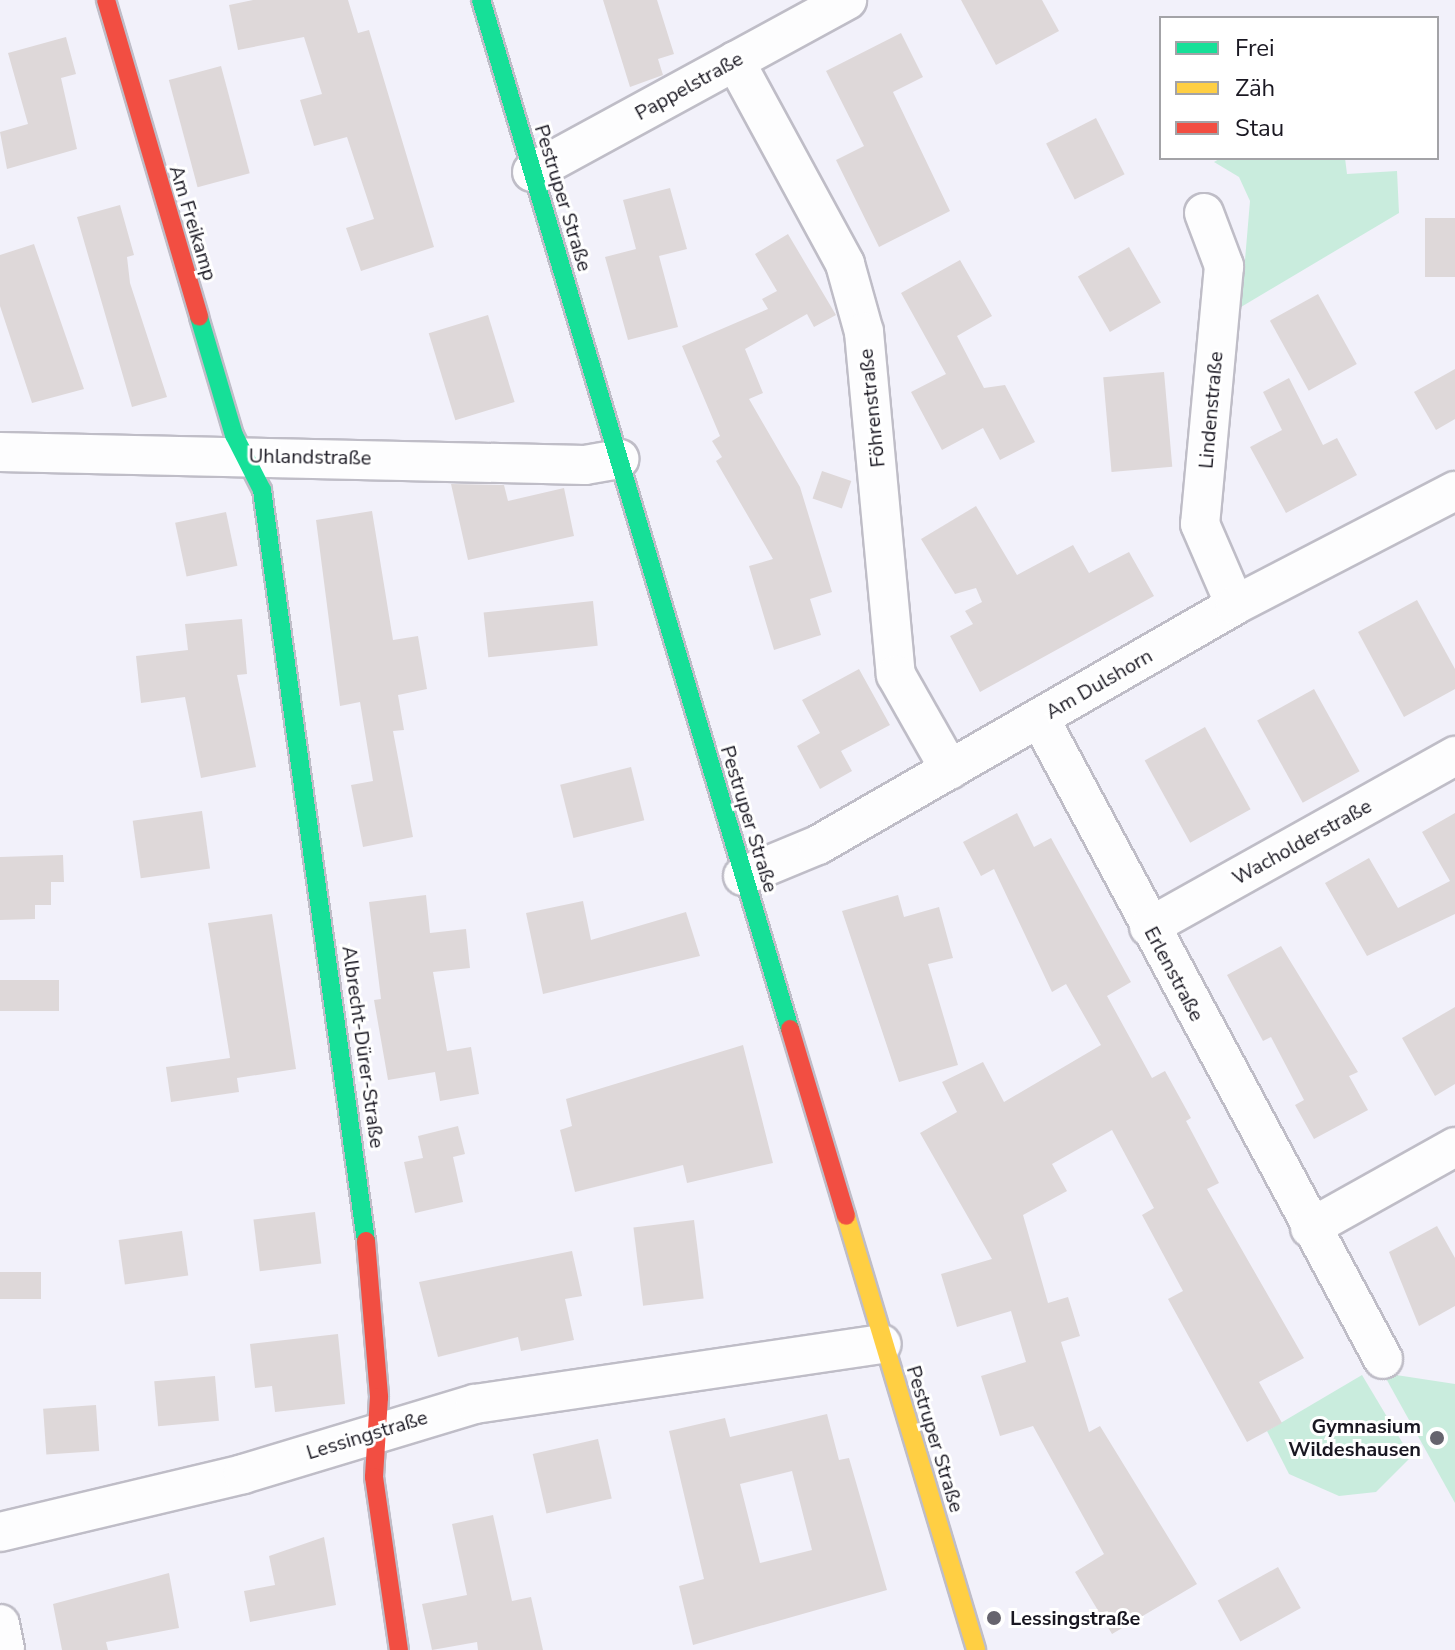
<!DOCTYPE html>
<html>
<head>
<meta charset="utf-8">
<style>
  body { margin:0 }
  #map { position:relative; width:1455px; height:1650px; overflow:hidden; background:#f2f1fa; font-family:"Nunito Sans",sans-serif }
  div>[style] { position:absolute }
  .green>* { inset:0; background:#c9ecdd }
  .building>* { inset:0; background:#ded8d9; transform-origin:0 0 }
  .roads { filter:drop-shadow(2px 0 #bfbdc7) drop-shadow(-2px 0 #bfbdc7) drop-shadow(0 2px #bfbdc7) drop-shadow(0 -2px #bfbdc7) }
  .street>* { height:38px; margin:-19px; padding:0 19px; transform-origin:19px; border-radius:19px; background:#fdfdfe }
  .fast>* { height:18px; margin:-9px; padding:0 9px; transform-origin:9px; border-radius:9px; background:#16e098 }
  .slow>* { height:18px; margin:-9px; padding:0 9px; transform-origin:9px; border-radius:9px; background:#ffcf43 }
  .jam>* { height:18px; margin:-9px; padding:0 9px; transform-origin:9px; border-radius:9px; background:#f24e42 }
  .dots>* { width:22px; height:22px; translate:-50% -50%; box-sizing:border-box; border:4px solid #fff; border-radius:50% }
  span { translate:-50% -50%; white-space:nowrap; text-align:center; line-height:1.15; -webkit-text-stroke:6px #fff; paint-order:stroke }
  .street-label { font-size:20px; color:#1a1822 }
  .poi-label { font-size:20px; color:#1a1822; font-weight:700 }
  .right { translate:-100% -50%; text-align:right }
  .left { translate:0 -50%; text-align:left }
  .legend { position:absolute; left:1159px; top:16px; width:280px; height:144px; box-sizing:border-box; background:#fff; border:2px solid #a3a3a7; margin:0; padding:10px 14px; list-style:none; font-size:24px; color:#1a1822 }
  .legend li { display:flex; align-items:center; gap:16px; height:40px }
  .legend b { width:40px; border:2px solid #a3a3a7 }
</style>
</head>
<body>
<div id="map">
  <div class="green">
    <div style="clip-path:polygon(1221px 158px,1345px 158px,1347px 174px,1397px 171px,1399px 213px,1241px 307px,1250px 201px,1239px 177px,1214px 162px)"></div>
    <div style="clip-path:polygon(1383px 1373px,1455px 1384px,1455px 1503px)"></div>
    <div style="clip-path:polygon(1362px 1375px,1411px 1457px,1376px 1492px,1339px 1496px,1289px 1474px,1267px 1431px)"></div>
  </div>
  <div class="building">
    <div style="clip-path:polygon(253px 0,348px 0,358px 33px,369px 30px,434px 247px,361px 271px,346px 228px,374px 219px,347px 137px,314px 146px,300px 100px,322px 94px,304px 37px,238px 50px,229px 5px)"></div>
    <div style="clip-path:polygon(603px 0,657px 0,674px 54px,658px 59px,663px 75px,630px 87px)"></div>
    <div style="clip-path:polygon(961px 0,1042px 0,1059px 31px,996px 65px)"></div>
    <div style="clip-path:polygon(901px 33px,923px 77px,893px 92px,950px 211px,879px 247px,836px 160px,864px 146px,826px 71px)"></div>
    <div style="clip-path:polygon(66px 37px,76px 74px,61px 78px,77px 149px,7px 169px,0 132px,28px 124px,8px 53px)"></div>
    <div style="left:221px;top:66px;width:111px;height:54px;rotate:75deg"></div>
    <div style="left:1096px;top:118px;width:63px;height:56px;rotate:63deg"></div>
    <div style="clip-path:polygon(670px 188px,687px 249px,659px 256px,678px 327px,628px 340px,605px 257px,636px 249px,623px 200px)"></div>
    <div style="clip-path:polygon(120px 205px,134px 255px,127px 257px,130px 283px,167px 397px,132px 407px,77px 217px)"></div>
    <div style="left:1425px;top:218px;width:30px;height:59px"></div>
    <div style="clip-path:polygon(788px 234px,836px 315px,814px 327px,807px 314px,745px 349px,763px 393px,749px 399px,800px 487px,832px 592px,810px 599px,821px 635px,774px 650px,749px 566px,773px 559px,716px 461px,722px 457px,712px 441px,720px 436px,682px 346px,768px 309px,762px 299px,777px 291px,755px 254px)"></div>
    <div style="clip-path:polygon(34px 244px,84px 389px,32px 403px,0 306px,0 255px)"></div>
    <div style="left:1129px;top:247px;width:64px;height:59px;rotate:60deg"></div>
    <div style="clip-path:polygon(960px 260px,992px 316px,957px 336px,984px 388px,1005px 385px,1035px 442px,1000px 460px,983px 428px,942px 450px,911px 392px,946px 374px,901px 293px)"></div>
    <div style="left:1318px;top:294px;width:80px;height:55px;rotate:61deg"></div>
    <div style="left:488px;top:315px;width:91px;height:62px;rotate:73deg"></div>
    <div style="clip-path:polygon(1455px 369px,1455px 419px,1436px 430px,1414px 392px)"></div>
    <div style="left:1164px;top:372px;width:95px;height:61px;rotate:85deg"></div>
    <div style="clip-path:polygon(1289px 378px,1323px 445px,1337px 438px,1357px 475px,1286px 513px,1250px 447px,1282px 430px,1263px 392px)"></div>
    <div style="left:822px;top:471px;width:31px;height:29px;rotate:19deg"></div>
    <div style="clip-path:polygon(451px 484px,504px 485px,508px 501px,564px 488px,574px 536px,468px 560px)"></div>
    <div style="clip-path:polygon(976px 506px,1017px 575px,1073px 545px,1089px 573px,1129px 552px,1154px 596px,980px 692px,950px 636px,973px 624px,965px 611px,982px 602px,976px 588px,955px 594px,921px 539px)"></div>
    <div style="clip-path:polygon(372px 511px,393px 640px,418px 636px,427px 689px,398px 695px,404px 730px,393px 731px,413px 837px,363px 847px,351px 785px,373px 781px,360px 702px,340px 706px,316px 520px)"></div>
    <div style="left:226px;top:512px;width:55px;height:52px;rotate:78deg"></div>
    <div style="clip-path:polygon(1417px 600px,1455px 669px,1455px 689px,1404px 717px,1358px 632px)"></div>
    <div style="left:593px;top:601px;width:45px;height:110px;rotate:84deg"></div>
    <div style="clip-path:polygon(242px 619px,247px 674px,237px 675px,256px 767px,201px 778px,185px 697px,141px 703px,136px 656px,188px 650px,185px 624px)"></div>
    <div style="clip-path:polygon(859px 669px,890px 725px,841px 751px,852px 771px,820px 789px,797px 746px,820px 733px,802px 700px)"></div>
    <div style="left:1314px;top:689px;width:94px;height:65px;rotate:61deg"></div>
    <div style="left:1205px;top:727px;width:94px;height:69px;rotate:61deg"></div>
    <div style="left:631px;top:767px;width:55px;height:73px;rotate:76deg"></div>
    <div style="left:202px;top:811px;width:58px;height:70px;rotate:82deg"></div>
    <div style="clip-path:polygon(1017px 813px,1034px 847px,1051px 838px,1131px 982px,1107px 996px,1152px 1078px,1165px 1071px,1191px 1118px,1186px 1121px,1219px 1183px,1207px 1189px,1304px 1358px,1259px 1382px,1282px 1423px,1247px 1442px,1168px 1299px,1183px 1291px,1142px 1215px,1154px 1208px,1112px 1130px,1052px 1164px,1067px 1191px,1023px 1215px,1048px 1303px,1068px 1297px,1080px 1336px,1061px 1342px,1089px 1432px,1100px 1426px,1197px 1584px,1112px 1634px,1075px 1572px,1104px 1554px,1033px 1426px,1000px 1436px,981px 1376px,1026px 1362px,1011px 1311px,957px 1327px,941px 1274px,992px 1259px,920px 1133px,957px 1112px,942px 1082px,983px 1062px,1004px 1102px,1101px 1045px,1066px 984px,1052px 992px,994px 869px,981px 876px,963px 842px)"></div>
    <div style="clip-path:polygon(1455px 813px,1455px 914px,1367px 956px,1325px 883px,1369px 858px,1398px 908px,1450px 881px,1422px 832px)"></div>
    <div style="clip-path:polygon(63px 855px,64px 882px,51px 882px,51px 905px,35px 905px,35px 919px,0 920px,0 857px)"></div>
    <div style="clip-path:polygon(426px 895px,430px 933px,466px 929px,470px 968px,433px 972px,447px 1051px,471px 1047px,479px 1094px,440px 1101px,435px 1072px,388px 1080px,374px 1000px,381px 999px,369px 902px)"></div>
    <div style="clip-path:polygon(898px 895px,904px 917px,939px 907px,953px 958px,928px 964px,958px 1065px,899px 1082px,842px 911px)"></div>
    <div style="clip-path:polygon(583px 901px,591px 940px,686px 912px,700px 956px,543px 994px,526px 913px)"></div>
    <div style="clip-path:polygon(272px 914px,296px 1069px,237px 1078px,239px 1092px,171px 1102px,166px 1067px,230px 1058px,208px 923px)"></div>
    <div style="clip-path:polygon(1281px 946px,1358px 1072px,1349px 1076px,1368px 1110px,1314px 1139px,1295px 1105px,1304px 1100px,1271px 1037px,1263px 1041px,1227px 975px)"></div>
    <div style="left:0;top:980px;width:59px;height:31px"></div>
    <div style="clip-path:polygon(1455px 1007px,1455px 1084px,1435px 1096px,1402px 1038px)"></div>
    <div style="clip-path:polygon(743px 1045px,773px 1163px,687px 1183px,683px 1165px,575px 1192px,560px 1130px,572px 1126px,566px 1099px)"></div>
    <div style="clip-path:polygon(458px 1126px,465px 1154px,453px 1157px,463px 1202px,415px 1213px,404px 1162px,423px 1158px,418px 1136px)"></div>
    <div style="left:315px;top:1212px;width:52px;height:62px;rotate:83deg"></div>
    <div style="left:694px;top:1220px;width:79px;height:61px;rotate:83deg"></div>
    <div style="clip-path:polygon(1437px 1226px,1455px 1258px,1455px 1306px,1419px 1326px,1389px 1252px)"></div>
    <div style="left:182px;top:1231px;width:45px;height:64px;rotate:82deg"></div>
    <div style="clip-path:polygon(572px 1251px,582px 1296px,565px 1299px,574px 1340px,521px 1351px,518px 1337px,438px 1357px,419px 1282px)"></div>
    <div style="left:41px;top:1272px;width:27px;height:41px;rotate:90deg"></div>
    <div style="clip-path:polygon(338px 1334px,345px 1404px,275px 1412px,272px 1386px,255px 1388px,250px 1344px)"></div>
    <div style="left:215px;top:1376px;width:45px;height:61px;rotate:85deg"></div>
    <div style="left:96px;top:1405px;width:46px;height:53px;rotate:86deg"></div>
    <div style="clip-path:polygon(evenodd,827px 1414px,839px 1460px,849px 1458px,887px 1590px,693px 1645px,679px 1586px,704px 1579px,669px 1431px,725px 1418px,730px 1437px,827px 1414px,792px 1471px,812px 1550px,760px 1563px,740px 1484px,792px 1471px)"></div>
    <div style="left:598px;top:1439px;width:61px;height:67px;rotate:77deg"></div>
    <div style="clip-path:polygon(493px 1515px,512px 1601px,531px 1597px,543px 1650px,478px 1650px,477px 1642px,432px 1650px,422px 1604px,467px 1595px,452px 1524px)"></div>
    <div style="clip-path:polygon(324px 1537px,336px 1605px,250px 1622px,244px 1591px,275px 1585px,269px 1556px)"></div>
    <div style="left:1278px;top:1567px;width:47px;height:69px;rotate:61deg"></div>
    <div style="clip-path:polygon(169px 1573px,179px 1628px,106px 1642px,108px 1650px,62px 1650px,53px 1604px)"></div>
  </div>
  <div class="roads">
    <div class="street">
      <div style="left:735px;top:61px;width:231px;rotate:61.5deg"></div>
      <div style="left:845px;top:264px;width:71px;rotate:74.4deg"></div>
      <div style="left:864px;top:332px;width:344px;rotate:84.7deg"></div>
      <div style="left:896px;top:675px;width:109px;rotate:60.4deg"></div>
      <div style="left:532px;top:172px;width:359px;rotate:-28.6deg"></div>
      <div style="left:1204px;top:213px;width:57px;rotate:69.3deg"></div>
      <div style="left:1224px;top:266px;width:259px;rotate:95.3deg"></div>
      <div style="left:1200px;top:524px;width:88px;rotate:66.6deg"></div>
      <div style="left:0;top:452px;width:585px;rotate:1.27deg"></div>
      <div style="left:585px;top:465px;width:35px;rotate:-10deg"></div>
      <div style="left:1040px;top:719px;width:726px;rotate:61.81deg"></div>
      <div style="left:743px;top:876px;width:81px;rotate:-22.5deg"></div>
      <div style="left:818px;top:845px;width:481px;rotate:-29.9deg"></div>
      <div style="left:1235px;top:605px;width:248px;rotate:-27.4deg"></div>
      <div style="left:1149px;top:927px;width:351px;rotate:-29.2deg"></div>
      <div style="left:1310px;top:1228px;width:166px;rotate:-29.2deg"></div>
      <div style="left:0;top:1532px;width:250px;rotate:-13.4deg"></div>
      <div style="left:243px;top:1474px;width:242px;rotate:-16.8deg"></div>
      <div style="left:475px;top:1404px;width:411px;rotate:-8.4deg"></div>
      <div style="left:0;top:1624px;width:26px;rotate:79deg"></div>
    </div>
    <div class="fast">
      <div style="left:481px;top:0;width:1074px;rotate:73.29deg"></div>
      <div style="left:199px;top:317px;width:123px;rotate:73.5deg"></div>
      <div style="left:234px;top:435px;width:62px;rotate:63deg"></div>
      <div style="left:262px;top:490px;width:758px;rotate:82.12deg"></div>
    </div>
    <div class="slow">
      <div style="left:846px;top:1216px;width:453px;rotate:73.3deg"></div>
    </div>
    <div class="jam">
      <div style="left:106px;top:0;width:330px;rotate:73.6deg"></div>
      <div style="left:790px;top:1029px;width:195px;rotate:73.3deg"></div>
      <div style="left:366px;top:1241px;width:157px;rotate:85.2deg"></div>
      <div style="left:379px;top:1397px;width:80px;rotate:93.6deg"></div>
      <div style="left:374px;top:1477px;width:175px;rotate:81.8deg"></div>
    </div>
  </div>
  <div class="dots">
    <div style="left:1437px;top:1438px;background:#66646e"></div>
    <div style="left:994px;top:1618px;background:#66646e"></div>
  </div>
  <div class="street-label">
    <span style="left:689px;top:86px;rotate:-29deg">Pappelstraße</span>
    <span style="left:563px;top:198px;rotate:73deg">Pestruper Straße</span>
    <span style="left:193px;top:223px;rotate:73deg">Am Freikamp</span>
    <span style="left:872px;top:408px;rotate:-96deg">Föhrenstraße</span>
    <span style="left:1211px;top:410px;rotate:-85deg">Lindenstraße</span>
    <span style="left:310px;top:457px;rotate:1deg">Uhlandstraße</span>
    <span style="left:1099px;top:684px;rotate:-30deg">Am Dulshorn</span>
    <span style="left:749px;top:819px;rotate:73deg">Pestruper Straße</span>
    <span style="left:1302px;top:842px;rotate:-29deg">Wacholderstraße</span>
    <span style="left:1174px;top:974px;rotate:62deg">Erlenstraße</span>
    <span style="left:363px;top:1047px;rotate:82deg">Albrecht-Dürer-Straße</span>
    <span style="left:367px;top:1435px;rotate:-17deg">Lessingstraße</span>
    <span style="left:935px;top:1439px;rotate:73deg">Pestruper Straße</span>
  </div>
  <div class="poi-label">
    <span class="right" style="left:1421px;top:1438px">Gymnasium<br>Wildeshausen</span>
    <span class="left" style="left:1010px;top:1618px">Lessingstraße</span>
  </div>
  <ul class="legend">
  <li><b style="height:10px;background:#16e098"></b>Frei</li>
  <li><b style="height:10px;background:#ffcf43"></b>Zäh</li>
  <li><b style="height:10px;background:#f24e42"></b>Stau</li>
  </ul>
</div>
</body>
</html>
